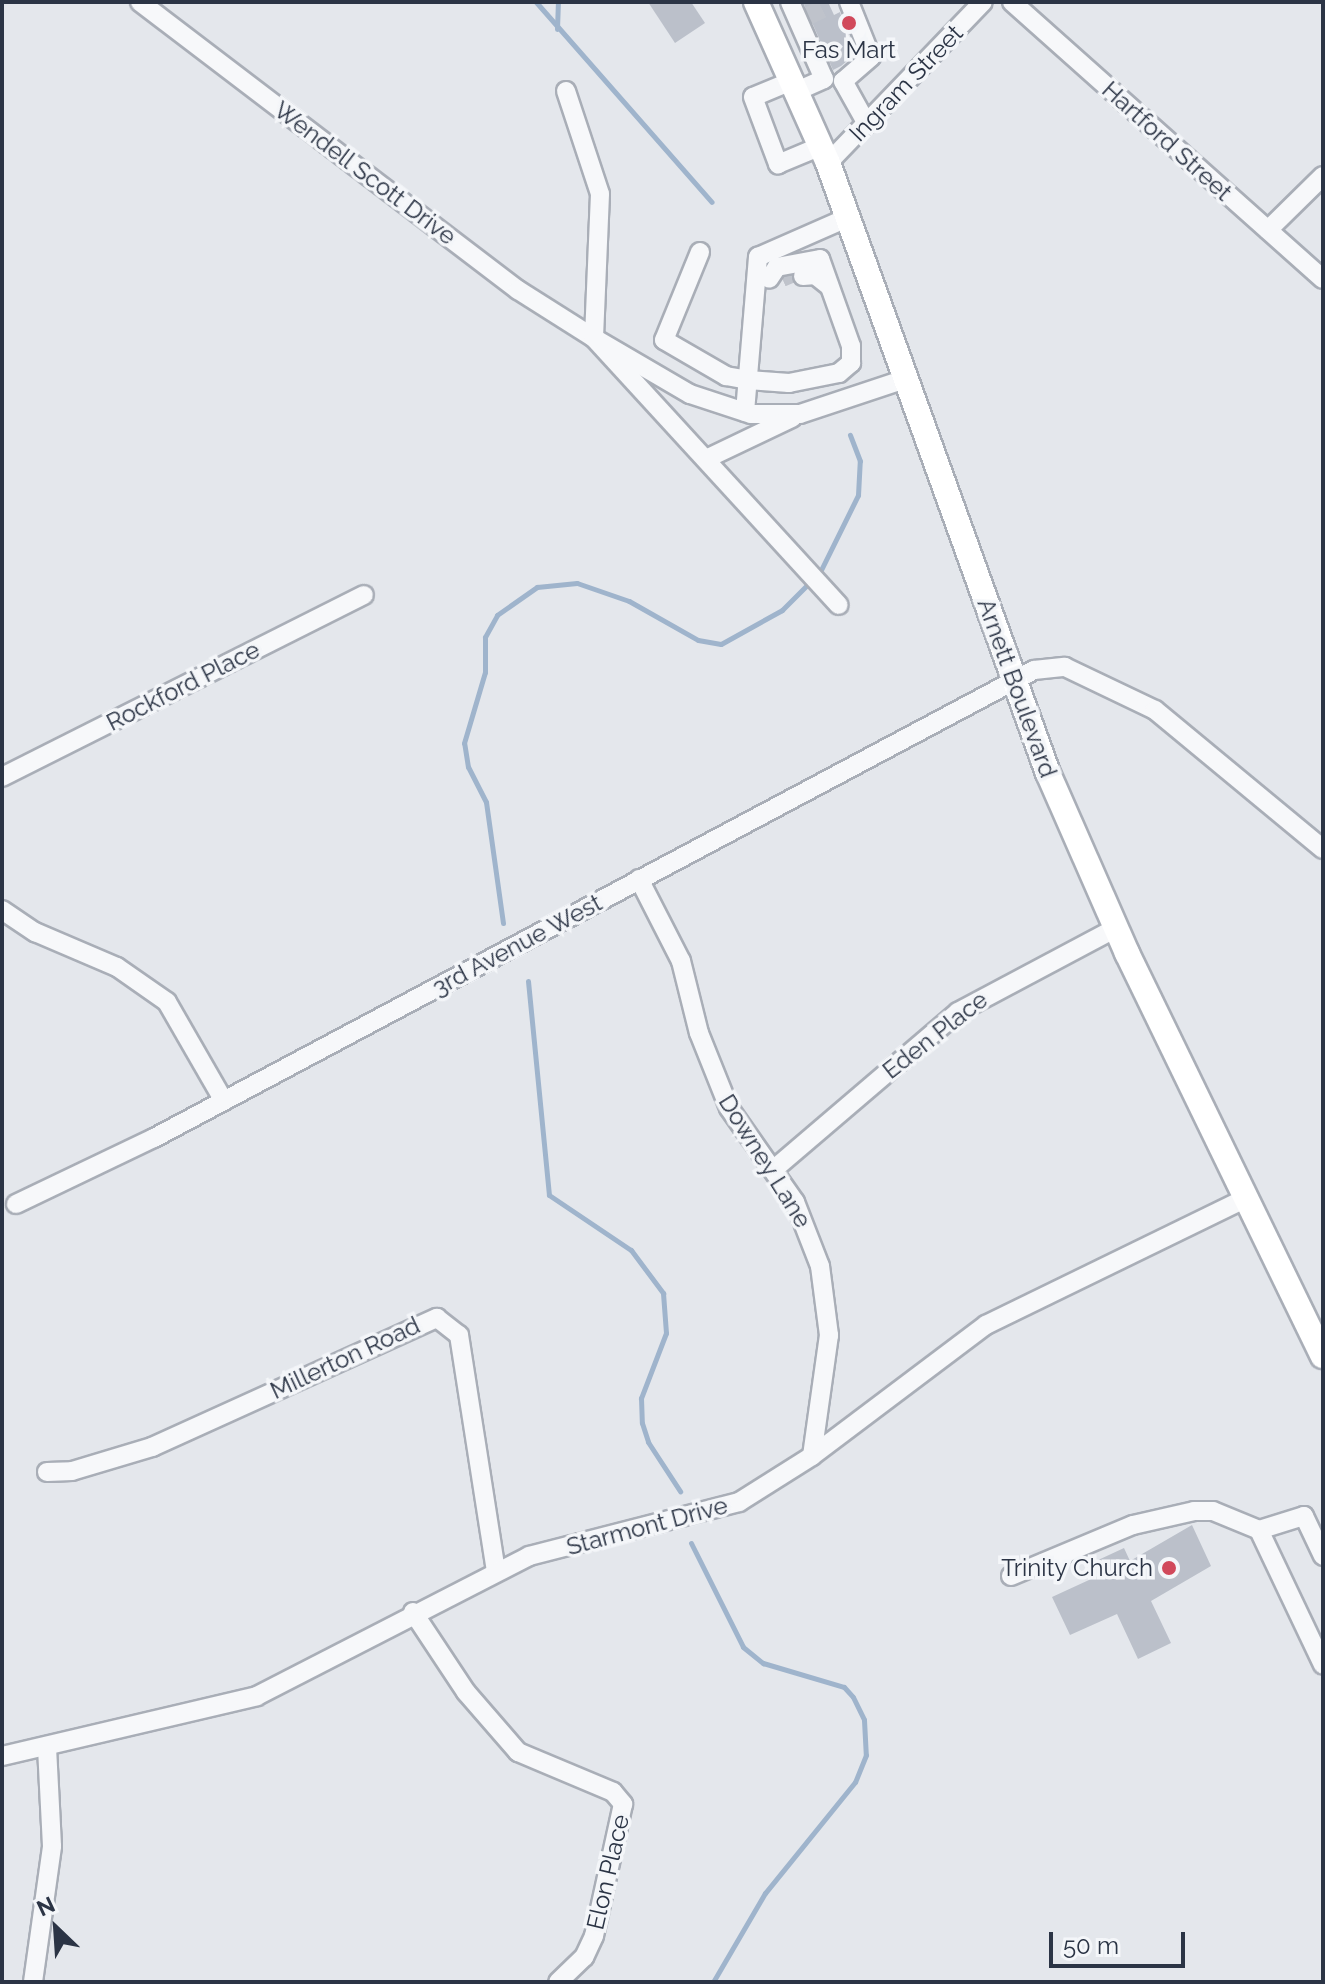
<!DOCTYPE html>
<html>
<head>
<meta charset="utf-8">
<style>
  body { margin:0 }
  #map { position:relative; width:1325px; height:1984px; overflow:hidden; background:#e4e7ec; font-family:Raleway,sans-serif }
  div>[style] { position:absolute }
  .stream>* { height:5px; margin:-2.5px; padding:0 2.5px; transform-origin:2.5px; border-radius:2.5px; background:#9fb4cc }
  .building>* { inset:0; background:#bbc0ca }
  .minor-tunnel>* { height:18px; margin-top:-9px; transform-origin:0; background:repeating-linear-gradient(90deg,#bfc3cb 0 18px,transparent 0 27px) }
  .roads { filter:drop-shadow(2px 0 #a9aeb7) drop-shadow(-2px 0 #a9aeb7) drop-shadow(0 2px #a9aeb7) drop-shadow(0 -2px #a9aeb7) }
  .minor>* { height:18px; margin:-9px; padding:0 9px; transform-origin:9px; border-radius:9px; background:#f7f8fa }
  .major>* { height:24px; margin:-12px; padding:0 12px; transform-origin:12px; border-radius:12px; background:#fff }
  .dots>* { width:22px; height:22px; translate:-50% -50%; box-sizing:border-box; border:4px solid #f4f6f9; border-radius:50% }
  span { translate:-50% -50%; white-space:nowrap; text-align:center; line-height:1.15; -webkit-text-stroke:7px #f4f6f9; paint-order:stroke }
  .poi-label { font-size:24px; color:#2b3445 }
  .right { translate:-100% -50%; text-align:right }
  .street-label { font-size:24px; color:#2b3445 }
  .frame { position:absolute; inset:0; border:4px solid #2b3445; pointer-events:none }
  .north { position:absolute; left:16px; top:1888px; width:80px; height:80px; -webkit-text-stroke:6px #f4f6f9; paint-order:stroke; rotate:335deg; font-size:22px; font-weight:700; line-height:32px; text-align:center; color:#2b3445 }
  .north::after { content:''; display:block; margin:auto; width:28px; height:36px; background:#2b3445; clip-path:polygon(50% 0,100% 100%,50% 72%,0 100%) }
  .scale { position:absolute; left:1049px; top:1932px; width:136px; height:36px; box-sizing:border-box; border:4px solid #2b3445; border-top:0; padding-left:10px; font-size:24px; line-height:28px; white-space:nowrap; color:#2b3445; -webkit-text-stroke:6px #f4f6f9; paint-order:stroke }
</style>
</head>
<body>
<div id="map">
  <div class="stream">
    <div style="left:536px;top:2px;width:266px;rotate:48.7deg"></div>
    <div style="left:557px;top:29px;width:27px;rotate:-88deg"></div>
    <div style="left:819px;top:574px;width:88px;rotate:-63.7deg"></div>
    <div style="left:858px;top:495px;width:34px;rotate:-87deg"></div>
    <div style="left:860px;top:461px;width:28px;rotate:-111deg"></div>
    <div style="left:503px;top:923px;width:122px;rotate:-98deg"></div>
    <div style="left:486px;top:802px;width:39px;rotate:-117deg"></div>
    <div style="left:468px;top:767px;width:24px;rotate:-99deg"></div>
    <div style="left:464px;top:743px;width:74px;rotate:-73.5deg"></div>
    <div style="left:485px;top:672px;width:35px;rotate:-90deg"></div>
    <div style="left:485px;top:637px;width:25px;rotate:-61deg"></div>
    <div style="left:497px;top:615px;width:49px;rotate:-35deg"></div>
    <div style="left:537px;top:587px;width:40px;rotate:-5.7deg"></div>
    <div style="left:577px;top:583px;width:55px;rotate:19.1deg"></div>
    <div style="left:629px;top:601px;width:79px;rotate:29.5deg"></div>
    <div style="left:698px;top:640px;width:23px;rotate:10deg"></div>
    <div style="left:721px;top:644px;width:70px;rotate:-29.1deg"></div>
    <div style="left:782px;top:610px;width:41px;rotate:-45deg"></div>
    <div style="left:528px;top:981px;width:215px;rotate:84.4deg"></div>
    <div style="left:549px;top:1195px;width:99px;rotate:33.9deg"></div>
    <div style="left:631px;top:1250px;width:54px;rotate:53.3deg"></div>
    <div style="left:663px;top:1293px;width:40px;rotate:85.7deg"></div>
    <div style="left:666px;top:1333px;width:70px;rotate:111deg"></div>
    <div style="left:641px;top:1398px;width:25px;rotate:88deg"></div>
    <div style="left:642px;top:1423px;width:20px;rotate:72deg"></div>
    <div style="left:648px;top:1442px;width:59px;rotate:56.9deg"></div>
    <div style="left:691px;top:1543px;width:116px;rotate:63.4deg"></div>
    <div style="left:743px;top:1647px;width:26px;rotate:39deg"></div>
    <div style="left:763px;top:1663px;width:84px;rotate:16.5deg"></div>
    <div style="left:844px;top:1687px;width:13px;rotate:48deg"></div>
    <div style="left:853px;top:1697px;width:25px;rotate:64deg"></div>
    <div style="left:864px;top:1720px;width:35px;rotate:87deg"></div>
    <div style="left:866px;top:1755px;width:29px;rotate:112deg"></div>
    <div style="left:855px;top:1782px;width:143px;rotate:129deg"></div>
    <div style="left:765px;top:1893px;width:103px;rotate:120.3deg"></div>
  </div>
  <div class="building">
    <div style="clip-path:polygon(648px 2px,691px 2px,705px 23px,675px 43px)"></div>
    <div style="clip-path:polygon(803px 2px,828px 2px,834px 15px,840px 12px,853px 56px,841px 66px,833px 70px)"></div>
    <div style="clip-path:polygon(1192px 1525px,1211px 1566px,1151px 1601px,1171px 1643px,1138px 1659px,1117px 1614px,1070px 1635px,1052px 1597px,1102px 1574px,1096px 1561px,1124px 1548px,1130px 1561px)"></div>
  </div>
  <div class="minor-tunnel">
    <div style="left:806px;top:17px;width:25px;rotate:-26deg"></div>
    <div style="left:825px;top:56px;width:25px;rotate:-26deg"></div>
    <div style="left:782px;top:278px;width:21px;rotate:-23deg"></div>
  </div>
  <div class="roads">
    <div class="minor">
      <div style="left:140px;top:2px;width:475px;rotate:37.3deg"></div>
      <div style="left:518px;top:290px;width:90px;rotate:32.3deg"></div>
      <div style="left:594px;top:338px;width:362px;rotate:47.5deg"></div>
      <div style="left:790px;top:2px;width:84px;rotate:66.2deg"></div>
      <div style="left:824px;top:79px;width:27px;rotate:156deg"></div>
      <div style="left:849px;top:2px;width:59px;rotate:68.2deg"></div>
      <div style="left:871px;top:57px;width:37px;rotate:139deg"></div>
      <div style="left:843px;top:81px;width:49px;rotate:60.8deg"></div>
      <div style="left:1012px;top:2px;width:416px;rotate:41.7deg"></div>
      <div style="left:794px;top:80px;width:44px;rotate:157.5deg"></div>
      <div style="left:753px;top:97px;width:72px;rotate:69.5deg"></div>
      <div style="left:778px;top:164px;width:47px;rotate:-22.7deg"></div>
      <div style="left:566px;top:91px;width:108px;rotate:71.7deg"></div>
      <div style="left:600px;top:194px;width:144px;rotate:92.4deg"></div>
      <div style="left:594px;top:338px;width:111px;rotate:30.3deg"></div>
      <div style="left:690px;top:394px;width:64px;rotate:18.2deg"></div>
      <div style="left:751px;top:414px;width:49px"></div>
      <div style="left:800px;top:414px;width:111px;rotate:-18.4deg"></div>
      <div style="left:828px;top:163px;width:223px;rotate:-46.1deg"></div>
      <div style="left:1268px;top:230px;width:77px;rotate:-44.5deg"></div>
      <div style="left:700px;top:252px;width:95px;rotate:112.2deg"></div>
      <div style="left:664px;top:340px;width:72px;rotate:30.1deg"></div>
      <div style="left:726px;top:376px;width:22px;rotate:10deg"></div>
      <div style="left:748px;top:380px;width:41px;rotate:4.2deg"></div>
      <div style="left:789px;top:383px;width:51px;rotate:-11.3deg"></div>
      <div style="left:839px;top:373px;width:16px;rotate:-40deg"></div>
      <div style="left:851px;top:363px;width:17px;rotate:-90deg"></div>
      <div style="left:851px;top:346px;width:92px;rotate:-109.6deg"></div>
      <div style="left:820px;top:259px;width:44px;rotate:169.5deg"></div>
      <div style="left:777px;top:267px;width:14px;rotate:124deg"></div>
      <div style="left:803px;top:276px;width:12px;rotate:-5deg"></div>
      <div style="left:815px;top:275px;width:18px;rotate:38deg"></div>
      <div style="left:745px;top:412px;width:156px;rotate:-85.2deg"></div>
      <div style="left:758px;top:257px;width:97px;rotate:-23.7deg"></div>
      <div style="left:708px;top:458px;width:93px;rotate:-25.5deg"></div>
      <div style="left:2px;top:777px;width:405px;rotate:-26.7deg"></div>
      <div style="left:639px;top:879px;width:92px;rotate:62.9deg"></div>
      <div style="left:681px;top:961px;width:74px;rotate:76deg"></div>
      <div style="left:699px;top:1033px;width:81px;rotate:68.2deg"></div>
      <div style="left:729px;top:1108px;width:115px;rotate:54.9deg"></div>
      <div style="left:795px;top:1202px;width:69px;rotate:68.7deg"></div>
      <div style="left:820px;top:1266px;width:70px;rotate:82.6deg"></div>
      <div style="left:829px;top:1335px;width:122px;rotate:98deg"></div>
      <div style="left:2px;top:910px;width:40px;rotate:34deg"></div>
      <div style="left:35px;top:932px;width:89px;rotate:23.1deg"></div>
      <div style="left:117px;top:967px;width:61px;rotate:35deg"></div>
      <div style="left:167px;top:1002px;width:114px;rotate:60.1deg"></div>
      <div style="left:773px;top:1170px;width:243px;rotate:-40.5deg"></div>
      <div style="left:958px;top:1012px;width:179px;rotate:-28deg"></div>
      <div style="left:16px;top:1204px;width:153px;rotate:-25.6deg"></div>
      <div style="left:154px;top:1138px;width:997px;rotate:-28deg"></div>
      <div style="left:1034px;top:670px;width:31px;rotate:-6deg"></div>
      <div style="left:1065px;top:667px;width:100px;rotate:25.5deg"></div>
      <div style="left:1155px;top:710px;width:218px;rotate:39.6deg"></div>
      <div style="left:47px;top:1472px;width:25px;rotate:-2deg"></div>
      <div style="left:72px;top:1471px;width:84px;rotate:-16.7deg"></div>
      <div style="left:152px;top:1447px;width:313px;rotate:-24.4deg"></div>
      <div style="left:437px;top:1318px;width:28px;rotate:38deg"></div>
      <div style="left:459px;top:1335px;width:238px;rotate:81.1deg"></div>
      <div style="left:1259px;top:1530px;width:149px;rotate:64.6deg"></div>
      <div style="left:1011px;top:1576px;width:132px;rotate:-22.7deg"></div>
      <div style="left:1133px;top:1525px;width:63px;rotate:-12.9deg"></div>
      <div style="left:1194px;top:1511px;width:19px"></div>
      <div style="left:1213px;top:1511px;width:50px;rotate:22.4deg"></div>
      <div style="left:1259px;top:1530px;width:47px;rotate:-17.3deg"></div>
      <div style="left:1304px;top:1516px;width:44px;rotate:64.6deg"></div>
      <div style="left:413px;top:1612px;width:96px;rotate:56.5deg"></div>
      <div style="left:466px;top:1692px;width:79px;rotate:49.1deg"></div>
      <div style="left:518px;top:1752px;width:103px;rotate:22.8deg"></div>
      <div style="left:613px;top:1792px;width:16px;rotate:50deg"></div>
      <div style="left:623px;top:1804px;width:135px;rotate:102.4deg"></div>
      <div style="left:594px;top:1936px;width:23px;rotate:115deg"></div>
      <div style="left:584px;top:1957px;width:36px;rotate:136deg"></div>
      <div style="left:2px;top:1756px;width:262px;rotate:-13.2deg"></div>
      <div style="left:257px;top:1696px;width:306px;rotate:-27.2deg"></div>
      <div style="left:529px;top:1556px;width:217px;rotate:-14.4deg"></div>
      <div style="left:739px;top:1502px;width:86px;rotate:-32.2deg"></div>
      <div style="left:812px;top:1456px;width:218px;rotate:-37deg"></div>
      <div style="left:986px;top:1325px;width:289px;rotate:-26deg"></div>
      <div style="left:33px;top:1982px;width:137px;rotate:-82deg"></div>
      <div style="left:52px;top:1846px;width:100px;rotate:-92.9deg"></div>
    </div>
    <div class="major">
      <div style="left:756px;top:2px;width:176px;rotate:65.9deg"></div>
      <div style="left:828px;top:163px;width:648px;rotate:70.17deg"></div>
      <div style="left:1048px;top:773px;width:197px;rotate:66.3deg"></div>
      <div style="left:1127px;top:953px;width:448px;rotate:64.1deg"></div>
    </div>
  </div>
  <div class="dots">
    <div style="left:849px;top:23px;background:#d1495b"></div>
    <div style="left:1169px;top:1568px;background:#d1495b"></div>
  </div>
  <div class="poi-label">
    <span style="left:849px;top:50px">Fas Mart</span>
    <span class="right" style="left:1153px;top:1568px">Trinity Church</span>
  </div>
  <div class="street-label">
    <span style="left:906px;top:83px;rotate:-46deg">Ingram Street</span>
    <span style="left:1167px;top:141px;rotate:42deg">Hartford Street</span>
    <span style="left:365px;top:173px;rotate:37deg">Wendell Scott Drive</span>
    <span style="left:183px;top:686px;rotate:-27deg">Rockford Place</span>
    <span style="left:1017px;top:688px;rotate:70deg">Arnett Boulevard</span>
    <span style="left:517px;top:945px;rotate:-28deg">3rd Avenue West</span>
    <span style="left:935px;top:1035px;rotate:-38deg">Eden Place</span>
    <span style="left:765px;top:1161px;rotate:58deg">Downey Lane</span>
    <span style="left:345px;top:1358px;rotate:-25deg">Millerton Road</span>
    <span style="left:647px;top:1526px;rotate:-15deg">Starmont Drive</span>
    <span style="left:608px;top:1872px;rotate:-77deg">Elon Place</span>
  </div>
  <div class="frame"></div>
  <div class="north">N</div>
  <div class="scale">50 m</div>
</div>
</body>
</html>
